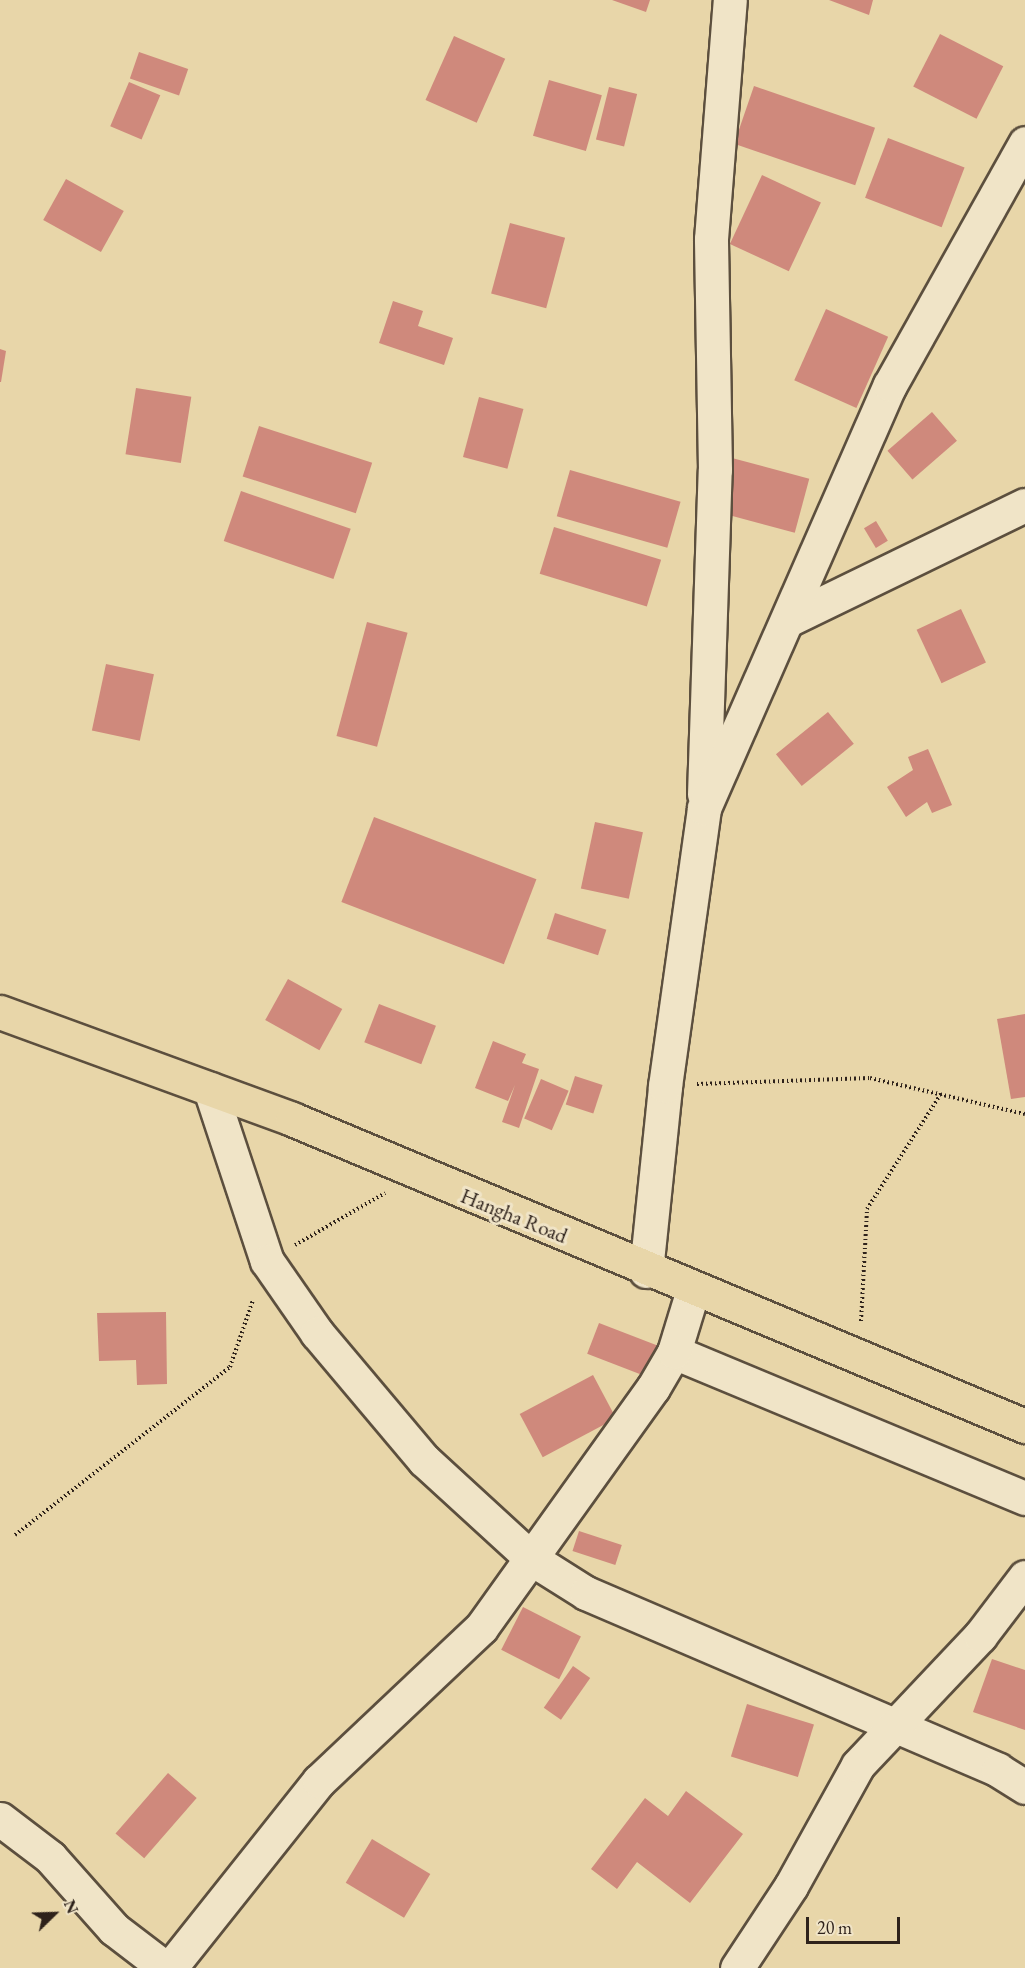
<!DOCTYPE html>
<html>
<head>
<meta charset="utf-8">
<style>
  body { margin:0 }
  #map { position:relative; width:1025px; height:1968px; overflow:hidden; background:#e8d6a9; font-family:"EB Garamond",serif }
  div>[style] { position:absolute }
  .building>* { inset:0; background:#cf897c; transform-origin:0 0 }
  .path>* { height:4px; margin-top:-2px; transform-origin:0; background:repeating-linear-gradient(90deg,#2e221b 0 1.5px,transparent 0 4.5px) }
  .roads { filter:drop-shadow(2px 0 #5c4f3e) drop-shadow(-2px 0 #5c4f3e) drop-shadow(0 2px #5c4f3e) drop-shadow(0 -2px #5c4f3e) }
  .minor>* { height:33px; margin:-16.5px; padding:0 16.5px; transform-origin:16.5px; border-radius:16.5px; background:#f0e4c7 }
  .highway>* { height:33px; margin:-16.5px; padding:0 16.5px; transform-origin:16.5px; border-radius:16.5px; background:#e8d6a9 }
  span { translate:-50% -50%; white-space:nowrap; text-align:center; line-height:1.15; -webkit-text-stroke:6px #f0e4c7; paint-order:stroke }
  .street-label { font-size:21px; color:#2e221b }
  .north { position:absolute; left:24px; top:1884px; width:60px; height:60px; -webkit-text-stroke:4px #f0e4c7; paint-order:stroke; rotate:67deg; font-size:16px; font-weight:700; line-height:24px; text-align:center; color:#2e221b }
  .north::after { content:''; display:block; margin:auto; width:21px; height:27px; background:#2e221b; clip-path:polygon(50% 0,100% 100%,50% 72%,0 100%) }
  .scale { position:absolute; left:806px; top:1917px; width:94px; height:27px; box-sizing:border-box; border:3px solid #2e221b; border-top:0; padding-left:8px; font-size:18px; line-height:21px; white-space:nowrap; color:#2e221b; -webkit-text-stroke:4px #f0e4c7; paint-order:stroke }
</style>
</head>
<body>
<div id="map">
  <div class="building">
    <div style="clip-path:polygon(612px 0,650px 0,646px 12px)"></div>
    <div style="clip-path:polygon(829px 0,873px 0,869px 15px)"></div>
    <div style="left:940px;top:34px;width:71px;height:59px;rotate:27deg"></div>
    <div style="left:454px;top:36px;width:56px;height:70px;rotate:24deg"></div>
    <div style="left:139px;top:52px;width:52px;height:28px;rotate:19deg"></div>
    <div style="left:549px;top:80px;width:55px;height:58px;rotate:16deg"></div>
    <div style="left:129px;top:82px;width:34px;height:48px;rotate:23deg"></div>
    <div style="left:754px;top:86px;width:128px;height:61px;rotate:19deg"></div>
    <div style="left:609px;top:87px;width:29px;height:54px;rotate:14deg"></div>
    <div style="left:888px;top:138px;width:82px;height:64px;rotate:21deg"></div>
    <div style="left:762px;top:175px;width:65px;height:76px;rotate:25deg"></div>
    <div style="left:66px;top:179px;width:66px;height:47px;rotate:29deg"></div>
    <div style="left:510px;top:223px;width:57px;height:73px;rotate:15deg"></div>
    <div style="clip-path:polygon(393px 301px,423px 311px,418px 326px,453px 338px,444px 365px,379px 343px)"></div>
    <div style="left:826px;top:309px;width:68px;height:78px;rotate:24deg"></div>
    <div style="clip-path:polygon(0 349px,6px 351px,1px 382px,0 382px)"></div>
    <div style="left:136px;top:388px;width:56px;height:67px;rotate:9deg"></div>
    <div style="left:479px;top:397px;width:46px;height:62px;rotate:15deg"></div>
    <div style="left:932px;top:412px;width:38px;height:59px;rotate:49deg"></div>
    <div style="left:259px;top:426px;width:119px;height:53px;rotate:18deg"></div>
    <div style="left:732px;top:458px;width:80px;height:56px;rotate:15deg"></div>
    <div style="left:570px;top:470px;width:115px;height:48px;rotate:16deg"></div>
    <div style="left:241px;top:491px;width:116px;height:53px;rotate:19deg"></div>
    <div style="left:876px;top:521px;width:23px;height:14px;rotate:59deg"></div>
    <div style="left:554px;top:527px;width:112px;height:49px;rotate:17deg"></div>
    <div style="left:961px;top:609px;width:59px;height:49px;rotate:65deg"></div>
    <div style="left:367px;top:622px;width:42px;height:118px;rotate:15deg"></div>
    <div style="left:106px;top:664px;width:49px;height:68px;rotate:12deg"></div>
    <div style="left:828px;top:712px;width:41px;height:67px;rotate:51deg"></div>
    <div style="clip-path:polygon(928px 749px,952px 805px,932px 813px,927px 802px,906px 817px,887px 787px,913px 770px,908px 757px)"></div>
    <div style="left:374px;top:817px;width:174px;height:91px;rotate:21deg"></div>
    <div style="left:595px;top:822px;width:49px;height:68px;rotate:12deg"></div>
    <div style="left:555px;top:913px;width:54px;height:27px;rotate:18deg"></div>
    <div style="left:288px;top:979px;width:62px;height:47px;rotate:29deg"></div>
    <div style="left:379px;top:1004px;width:61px;height:41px;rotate:21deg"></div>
    <div style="clip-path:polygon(1025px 1014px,1025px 1097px,1011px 1099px,997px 1019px)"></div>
    <div style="clip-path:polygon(493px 1041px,526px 1054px,522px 1063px,539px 1069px,519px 1128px,502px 1122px,515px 1085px,508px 1101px,475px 1088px)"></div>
    <div style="left:575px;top:1076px;width:29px;height:30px;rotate:18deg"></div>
    <div style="left:541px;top:1079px;width:30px;height:43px;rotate:23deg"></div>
    <div style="clip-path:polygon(166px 1312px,167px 1384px,137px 1385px,136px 1360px,99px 1361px,97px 1313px)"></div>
    <div style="left:599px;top:1323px;width:66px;height:33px;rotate:21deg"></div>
    <div style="left:593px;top:1375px;width:49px;height:83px;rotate:62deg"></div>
    <div style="left:579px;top:1531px;width:45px;height:21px;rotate:18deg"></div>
    <div style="left:523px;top:1607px;width:65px;height:48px;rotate:27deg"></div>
    <div style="clip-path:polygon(992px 1659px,1025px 1670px,1025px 1730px,973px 1712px)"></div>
    <div style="left:573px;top:1666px;width:21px;height:51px;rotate:35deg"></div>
    <div style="left:747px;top:1704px;width:70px;height:55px;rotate:17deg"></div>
    <div style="left:168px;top:1773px;width:38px;height:80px;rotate:41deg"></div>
    <div style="clip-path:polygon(686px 1791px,743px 1834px,690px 1903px,637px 1862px,617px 1889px,591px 1869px,645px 1798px,668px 1816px)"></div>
    <div style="left:372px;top:1839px;width:68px;height:51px;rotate:31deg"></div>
  </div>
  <div class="path">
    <div style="left:697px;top:1084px;width:173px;rotate:-2deg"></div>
    <div style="left:870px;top:1078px;width:159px;rotate:13.1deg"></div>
    <div style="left:295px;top:1245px;width:104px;rotate:-30deg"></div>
    <div style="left:861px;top:1321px;width:112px;rotate:-86.9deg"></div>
    <div style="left:867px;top:1209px;width:139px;rotate:-57.3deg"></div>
    <div style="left:15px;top:1535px;width:273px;rotate:-38deg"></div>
    <div style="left:230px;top:1367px;width:71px;rotate:-71.1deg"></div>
  </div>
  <div class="roads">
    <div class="minor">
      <div style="left:788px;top:620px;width:263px;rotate:-25.9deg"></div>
      <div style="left:704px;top:794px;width:324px;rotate:-88.1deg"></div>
      <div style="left:715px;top:470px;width:231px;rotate:-91deg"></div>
      <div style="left:711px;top:239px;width:240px;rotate:-85.5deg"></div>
      <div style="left:210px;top:1089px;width:181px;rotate:71.7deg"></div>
      <div style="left:267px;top:1261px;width:88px;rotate:55.2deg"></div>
      <div style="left:317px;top:1333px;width:166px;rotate:49.9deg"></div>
      <div style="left:424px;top:1460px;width:147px;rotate:42.5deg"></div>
      <div style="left:532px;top:1559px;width:64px;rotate:32.2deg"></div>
      <div style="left:586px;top:1593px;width:448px;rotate:23.2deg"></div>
      <div style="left:998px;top:1770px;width:32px;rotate:32deg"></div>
      <div style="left:646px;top:1271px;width:186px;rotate:-84.1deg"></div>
      <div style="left:665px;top:1086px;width:281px;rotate:-82deg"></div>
      <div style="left:704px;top:808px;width:462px;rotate:-66.3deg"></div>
      <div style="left:890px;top:385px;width:277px;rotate:-60.8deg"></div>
      <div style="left:674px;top:1352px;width:380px;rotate:22.6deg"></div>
      <div style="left:0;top:1819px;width:63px;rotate:37.2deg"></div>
      <div style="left:50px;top:1857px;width:96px;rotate:48.4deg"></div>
      <div style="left:114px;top:1929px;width:64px;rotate:37.4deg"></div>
      <div style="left:170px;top:1968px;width:239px;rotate:-51.5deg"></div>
      <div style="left:319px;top:1781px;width:223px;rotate:-43.4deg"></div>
      <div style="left:481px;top:1628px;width:295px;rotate:-54.4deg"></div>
      <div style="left:653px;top:1388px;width:42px;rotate:-59.7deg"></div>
      <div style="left:674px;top:1352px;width:65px;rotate:-73deg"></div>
      <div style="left:737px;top:1968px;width:98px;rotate:-56.6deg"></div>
      <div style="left:791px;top:1886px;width:138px;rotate:-61deg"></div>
      <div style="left:858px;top:1765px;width:178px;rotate:-46.6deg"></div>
      <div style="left:980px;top:1636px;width:74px;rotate:-52.7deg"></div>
    </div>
    <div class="highway">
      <div style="left:0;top:1012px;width:311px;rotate:20.1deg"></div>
      <div style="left:292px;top:1119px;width:795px;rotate:22.73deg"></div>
    </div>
  </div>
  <div class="street-label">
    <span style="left:514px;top:1216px;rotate:22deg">Hangha Road</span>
  </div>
  <div class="north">N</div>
  <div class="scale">20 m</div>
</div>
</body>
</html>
